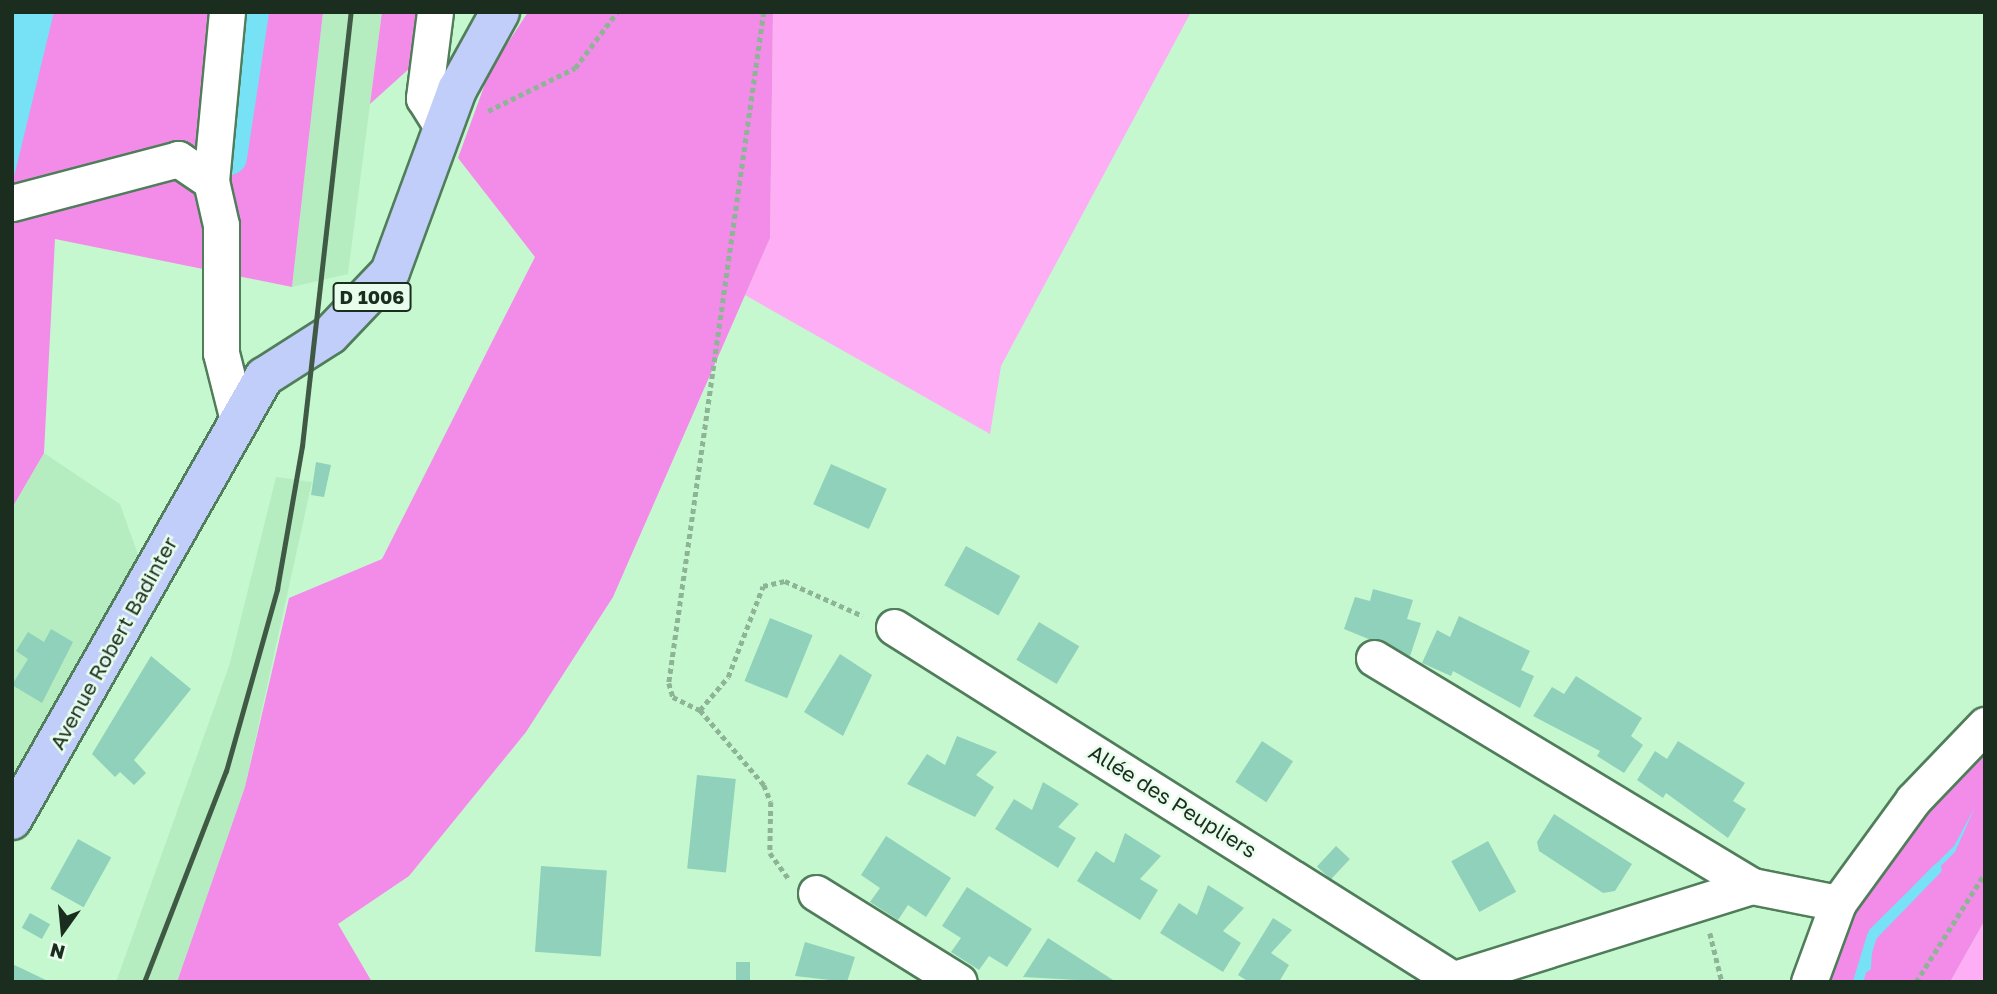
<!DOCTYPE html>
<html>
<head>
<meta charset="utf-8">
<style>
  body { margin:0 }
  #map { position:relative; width:1997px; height:994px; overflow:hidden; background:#c6f8d0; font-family:"Golos Text",sans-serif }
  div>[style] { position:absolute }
  .built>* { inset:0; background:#b5edc0 }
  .green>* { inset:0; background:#fdaef4 }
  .forest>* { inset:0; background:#f38be9 }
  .water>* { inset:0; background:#77e2f5 }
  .stream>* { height:10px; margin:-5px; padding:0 5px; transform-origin:5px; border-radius:5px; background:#77e2f5 }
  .canal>* { height:35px; margin:-17.5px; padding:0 17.5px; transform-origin:17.5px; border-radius:17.5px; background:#77e2f5 }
  .building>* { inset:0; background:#8fd1ba; transform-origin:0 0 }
  .path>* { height:4.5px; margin-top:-2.25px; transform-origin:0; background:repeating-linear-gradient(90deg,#8db495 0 5px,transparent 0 8.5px) }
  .roads { filter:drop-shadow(2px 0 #507d5a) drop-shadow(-2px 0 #507d5a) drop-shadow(0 2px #507d5a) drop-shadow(0 -2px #507d5a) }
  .minor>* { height:35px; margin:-17.5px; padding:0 17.5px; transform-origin:17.5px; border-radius:17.5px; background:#fff }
  .major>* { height:38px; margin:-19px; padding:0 19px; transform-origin:19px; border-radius:19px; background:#c0cef9 }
  .rail>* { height:5px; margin:-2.5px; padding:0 2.5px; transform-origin:2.5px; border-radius:2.5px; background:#3f5944 }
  span { translate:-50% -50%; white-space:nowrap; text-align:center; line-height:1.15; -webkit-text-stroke:5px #e9fded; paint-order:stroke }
  .shield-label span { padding:2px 5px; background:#e9fded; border:2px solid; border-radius:5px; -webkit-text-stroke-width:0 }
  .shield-label { font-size:19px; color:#1a2d1e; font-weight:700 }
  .street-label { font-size:21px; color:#1a2d1e }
  .frame { position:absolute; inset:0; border:14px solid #1a2d1e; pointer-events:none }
  .north { position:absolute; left:28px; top:896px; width:70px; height:70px; -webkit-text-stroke:5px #e9fded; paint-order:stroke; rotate:195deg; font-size:19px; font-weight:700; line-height:28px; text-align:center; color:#1a2d1e }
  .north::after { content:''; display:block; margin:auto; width:24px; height:32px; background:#1a2d1e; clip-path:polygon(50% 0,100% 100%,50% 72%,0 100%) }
</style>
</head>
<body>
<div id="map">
  <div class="built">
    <div style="clip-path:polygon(323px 12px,382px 12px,348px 274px,292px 287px)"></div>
    <div style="clip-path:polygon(44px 453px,120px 504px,145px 574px,12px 793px,12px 508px)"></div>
    <div style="clip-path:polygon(276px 477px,312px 482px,245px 787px,177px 982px,116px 982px,229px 666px)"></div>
  </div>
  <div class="green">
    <div style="clip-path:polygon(773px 12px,1191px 12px,1001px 366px,990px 434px,745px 295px,770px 238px)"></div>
    <div style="clip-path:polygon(1985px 920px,1985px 982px,1950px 982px)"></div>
  </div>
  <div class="forest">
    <div style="clip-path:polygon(12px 12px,323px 12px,292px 287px,55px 239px,44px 453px,12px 508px)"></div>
    <div style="clip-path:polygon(382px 12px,417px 12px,411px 67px,370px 104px)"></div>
    <div style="clip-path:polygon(528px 12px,773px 12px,770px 238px,613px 597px,526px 732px,409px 876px,338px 924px,372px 982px,177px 982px,245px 787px,289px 598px,382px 559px,535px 257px,458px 158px,490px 70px)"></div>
    <div style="clip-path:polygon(1985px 730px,1985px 920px,1950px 982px,1820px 982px,1860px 885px)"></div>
  </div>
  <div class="water">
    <div style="clip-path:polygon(12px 12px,54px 12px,12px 185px)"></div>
    <div style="clip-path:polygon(1975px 807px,1955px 852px,1873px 933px,1871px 969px,1853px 982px,1866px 965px,1869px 930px,1954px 846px)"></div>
  </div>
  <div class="stream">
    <div style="left:1858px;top:982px;width:48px;rotate:-73.1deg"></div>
    <div style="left:1872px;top:936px;width:93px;rotate:-45.9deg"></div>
  </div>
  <div class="canal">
    <div style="left:229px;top:157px;width:147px;rotate:-81.4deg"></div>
  </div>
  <div class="building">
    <div style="clip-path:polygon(316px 462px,331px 465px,324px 497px,311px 495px)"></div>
    <div style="left:831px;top:464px;width:61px;height:44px;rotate:24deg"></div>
    <div style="left:966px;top:546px;width:62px;height:45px;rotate:29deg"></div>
    <div style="clip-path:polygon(1373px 589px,1413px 600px,1407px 619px,1421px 623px,1410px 656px,1344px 629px,1355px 597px,1370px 601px)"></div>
    <div style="clip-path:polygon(1459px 616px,1530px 651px,1521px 670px,1534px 676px,1520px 708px,1453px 671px,1451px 676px,1422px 663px,1437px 630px,1450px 637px)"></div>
    <div style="left:770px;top:618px;width:46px;height:68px;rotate:22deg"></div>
    <div style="left:1039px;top:622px;width:47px;height:44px;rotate:31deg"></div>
    <div style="clip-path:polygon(51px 629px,73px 642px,42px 703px,12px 685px,28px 659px,16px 651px,28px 632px,44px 642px)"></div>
    <div style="clip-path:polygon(840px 654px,872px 675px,843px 736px,804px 712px)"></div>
    <div style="clip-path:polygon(151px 656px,191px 689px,134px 760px,146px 773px,134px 785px,120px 772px,115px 777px,92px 754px)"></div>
    <div style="clip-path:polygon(1576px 676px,1642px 718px,1631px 736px,1643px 745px,1624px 773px,1597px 756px,1600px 751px,1533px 716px,1552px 687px,1564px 694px)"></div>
    <div style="clip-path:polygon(957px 736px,997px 752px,976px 775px,994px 787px,975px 817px,907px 784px,927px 754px,945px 765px)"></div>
    <div style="left:1262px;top:741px;width:37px;height:49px;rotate:33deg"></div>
    <div style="clip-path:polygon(1678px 741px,1745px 783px,1733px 801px,1746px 809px,1728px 838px,1666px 793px,1663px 798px,1637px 780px,1655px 751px,1667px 759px)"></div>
    <div style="left:697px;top:775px;width:39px;height:94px;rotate:6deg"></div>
    <div style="clip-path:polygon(1043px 782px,1079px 804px,1058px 827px,1076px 838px,1058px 868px,995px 829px,1014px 799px,1032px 810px)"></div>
    <div style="clip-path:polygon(1554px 814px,1632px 864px,1615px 891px,1603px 893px,1539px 851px,1537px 842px)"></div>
    <div style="clip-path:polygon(1125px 833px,1161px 856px,1140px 879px,1158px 890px,1140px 920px,1077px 881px,1096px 851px,1114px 863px)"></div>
    <div style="clip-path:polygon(886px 836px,951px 878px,926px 917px,908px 905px,898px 920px,870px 902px,880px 888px,861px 875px)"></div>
    <div style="left:78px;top:839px;width:38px;height:57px;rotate:29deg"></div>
    <div style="left:1488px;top:841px;width:58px;height:42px;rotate:61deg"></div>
    <div style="left:1336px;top:846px;width:19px;height:28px;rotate:43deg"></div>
    <div style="left:541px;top:866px;width:66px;height:86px;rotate:4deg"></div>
    <div style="clip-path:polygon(1208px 885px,1244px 908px,1223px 931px,1241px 943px,1223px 972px,1160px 933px,1179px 903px,1197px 915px)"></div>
    <div style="clip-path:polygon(967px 887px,1032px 929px,1007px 967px,989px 956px,979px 970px,951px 952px,961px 938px,942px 926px)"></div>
    <div style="left:30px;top:913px;width:23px;height:17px;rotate:29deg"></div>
    <div style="clip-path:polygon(1273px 918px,1292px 930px,1271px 953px,1289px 965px,1279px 982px,1249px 982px,1238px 975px)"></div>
    <div style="clip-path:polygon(1048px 938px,1113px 980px,1112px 982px,1023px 977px)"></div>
    <div style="clip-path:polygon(805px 942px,855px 957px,847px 982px,795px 976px)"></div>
    <div style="left:736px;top:962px;width:14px;height:19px"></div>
    <div style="clip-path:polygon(12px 964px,25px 970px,50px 982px,12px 982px)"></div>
  </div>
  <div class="path">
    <div style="left:764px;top:12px;width:678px;rotate:98.06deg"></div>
    <div style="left:669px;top:683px;width:15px;rotate:74deg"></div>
    <div style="left:673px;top:697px;width:30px;rotate:26deg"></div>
    <div style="left:700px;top:710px;width:99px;rotate:49.5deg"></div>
    <div style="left:764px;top:785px;width:18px;rotate:68deg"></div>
    <div style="left:771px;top:802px;width:51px;rotate:91.1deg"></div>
    <div style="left:770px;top:853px;width:31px;rotate:54deg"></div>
    <div style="left:488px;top:111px;width:97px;rotate:-26.3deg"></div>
    <div style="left:575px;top:68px;width:70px;rotate:-53.1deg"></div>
    <div style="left:700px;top:710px;width:43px;rotate:-49.7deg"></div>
    <div style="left:728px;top:677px;width:97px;rotate:-69deg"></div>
    <div style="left:763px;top:586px;width:23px;rotate:-13deg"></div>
    <div style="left:785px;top:581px;width:85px;rotate:24.2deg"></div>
    <div style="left:1710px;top:933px;width:50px;rotate:76.2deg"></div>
    <div style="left:1916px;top:982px;width:129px;rotate:-57.7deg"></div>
  </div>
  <div class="roads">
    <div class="minor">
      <div style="left:435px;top:12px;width:87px;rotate:97.3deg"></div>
      <div style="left:424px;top:98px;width:36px;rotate:58deg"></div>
      <div style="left:211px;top:181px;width:170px;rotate:-84.6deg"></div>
      <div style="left:12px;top:203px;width:172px;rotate:-14.8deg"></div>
      <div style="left:178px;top:159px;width:40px;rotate:34deg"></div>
      <div style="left:211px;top:181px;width:45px;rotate:77.2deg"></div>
      <div style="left:221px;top:225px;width:128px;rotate:90deg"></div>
      <div style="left:221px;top:353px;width:69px;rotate:75.8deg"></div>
      <div style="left:894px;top:627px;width:658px;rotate:32.22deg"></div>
      <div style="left:1374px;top:658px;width:441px;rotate:31.1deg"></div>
      <div style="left:816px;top:893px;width:168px;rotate:31.9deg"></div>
      <div style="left:1445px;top:982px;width:322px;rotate:-17.4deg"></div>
      <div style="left:1752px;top:886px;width:88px;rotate:11.2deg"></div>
      <div style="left:1809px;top:982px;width:84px;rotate:-69.8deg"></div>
      <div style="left:1838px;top:903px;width:127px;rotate:-53.9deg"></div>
      <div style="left:1913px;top:800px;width:104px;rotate:-46.2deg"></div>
    </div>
    <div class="major">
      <div style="left:12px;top:820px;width:510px;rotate:-60.37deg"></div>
      <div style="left:264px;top:377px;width:78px;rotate:-32.5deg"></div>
      <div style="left:330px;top:335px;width:87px;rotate:-46.4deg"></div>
      <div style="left:390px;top:272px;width:194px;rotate:-69.8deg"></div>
      <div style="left:457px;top:90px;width:89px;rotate:-61.1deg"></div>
    </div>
  </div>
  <div class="rail">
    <div style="left:144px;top:982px;width:226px;rotate:-68.8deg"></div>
    <div style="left:226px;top:771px;width:189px;rotate:-74.3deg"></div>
    <div style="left:277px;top:589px;width:145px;rotate:-80.1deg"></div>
    <div style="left:302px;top:446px;width:437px;rotate:-83.6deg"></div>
  </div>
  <div class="shield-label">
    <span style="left:372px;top:297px">D 1006</span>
  </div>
  <div class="street-label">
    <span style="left:113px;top:643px;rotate:-61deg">Avenue Robert Badinter</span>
    <span style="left:1173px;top:801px;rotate:32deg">Allée des Peupliers</span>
  </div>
  <div class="frame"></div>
  <div class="north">N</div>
</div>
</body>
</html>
